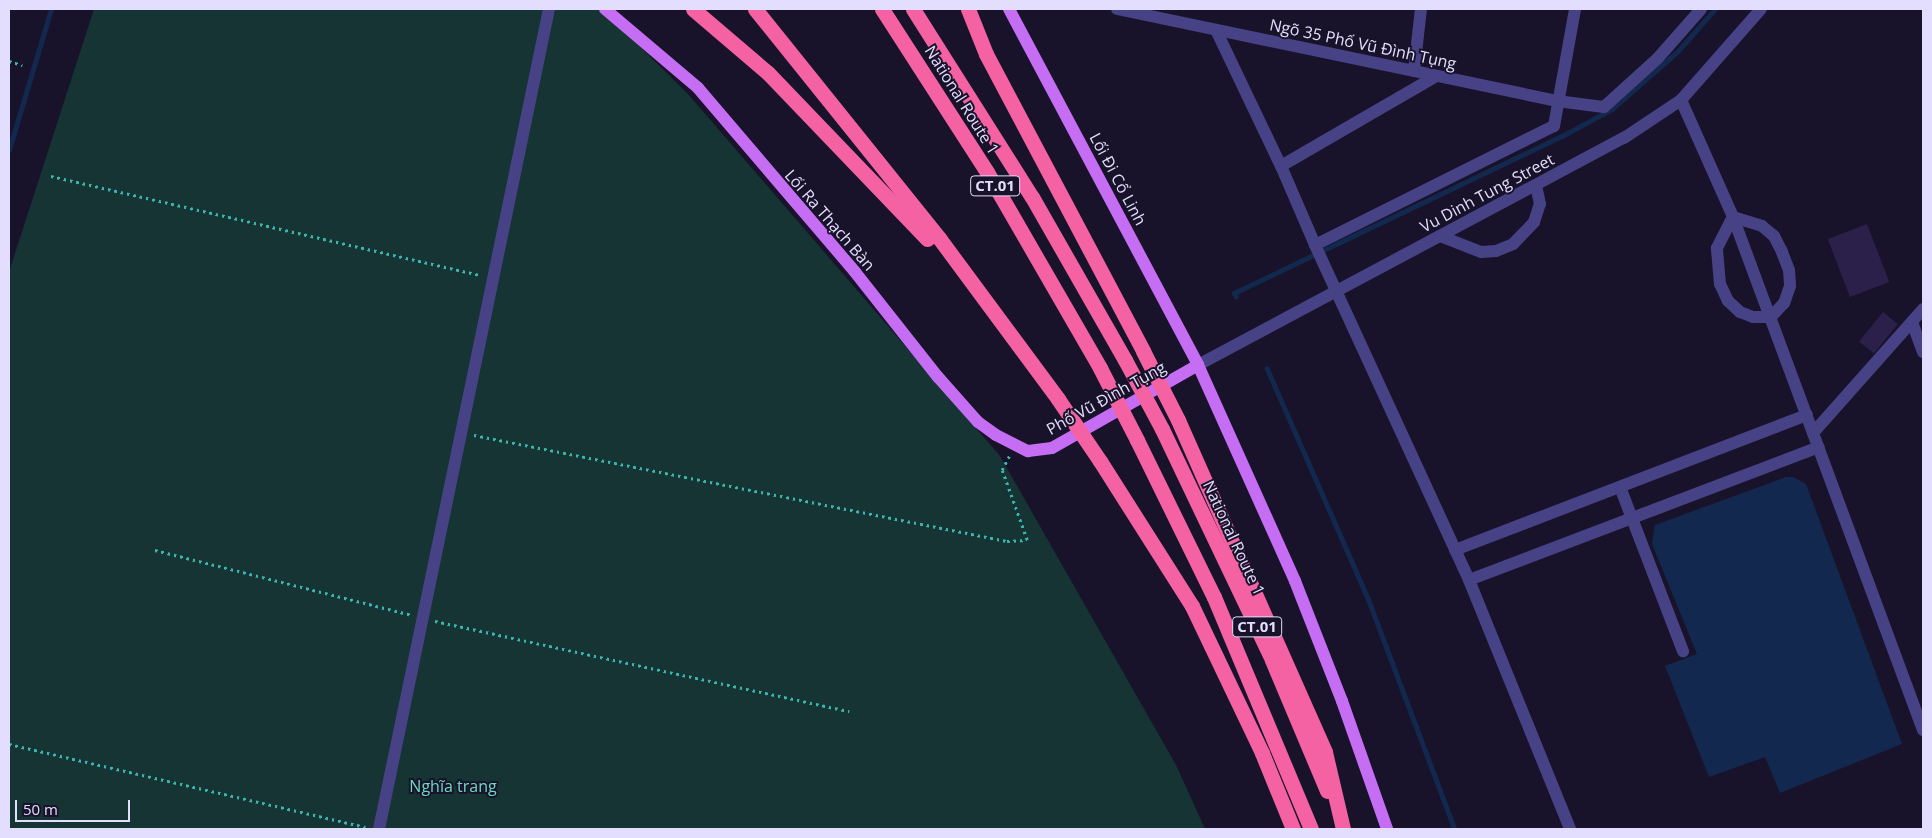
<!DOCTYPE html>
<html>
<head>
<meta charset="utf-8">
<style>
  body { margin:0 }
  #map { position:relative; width:1932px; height:838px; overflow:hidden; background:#18132a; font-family:"Open Sans",sans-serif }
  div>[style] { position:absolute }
  .green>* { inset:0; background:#163433 }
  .water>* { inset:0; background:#13284e }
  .stream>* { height:4.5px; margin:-2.25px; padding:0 2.25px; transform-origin:2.25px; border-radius:2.25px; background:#13284e }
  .building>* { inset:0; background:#2a204a; transform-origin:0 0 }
  .path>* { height:2.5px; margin-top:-1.25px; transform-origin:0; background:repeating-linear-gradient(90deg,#3ab5b0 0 2.5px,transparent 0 6.5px) }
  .minor>* { height:12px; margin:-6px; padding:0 6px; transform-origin:6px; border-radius:6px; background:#464285 }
  .major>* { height:12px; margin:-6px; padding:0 6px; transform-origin:6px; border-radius:6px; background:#c56ef4 }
  .highway>* { height:15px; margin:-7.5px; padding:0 7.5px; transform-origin:7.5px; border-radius:7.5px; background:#f462a4 }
  .highway-bridge>* { height:15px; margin:-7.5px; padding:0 7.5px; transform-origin:7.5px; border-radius:7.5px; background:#f462a4 }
  span { translate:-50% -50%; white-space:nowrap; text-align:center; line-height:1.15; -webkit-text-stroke:4px #18132a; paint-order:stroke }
  .shield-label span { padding:1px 4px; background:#18132a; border:1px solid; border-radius:4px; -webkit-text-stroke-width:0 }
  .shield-label { font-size:15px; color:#e3defd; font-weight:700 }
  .street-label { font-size:16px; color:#e3defd }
  .park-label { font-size:16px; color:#6ed9c1 }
  .frame { position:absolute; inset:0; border:10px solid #e3defd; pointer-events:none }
  .scale { position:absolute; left:15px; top:800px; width:115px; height:22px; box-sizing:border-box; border:2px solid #e3defd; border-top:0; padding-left:6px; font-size:15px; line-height:18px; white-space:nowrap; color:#e3defd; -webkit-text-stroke:4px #18132a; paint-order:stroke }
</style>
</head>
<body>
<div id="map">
  <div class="green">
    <div style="clip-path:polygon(94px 9px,597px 9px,608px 15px,688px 94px,1000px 456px,1176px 765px,1205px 829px,9px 829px,9px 272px)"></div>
  </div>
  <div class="water">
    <div style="clip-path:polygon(1786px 477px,1793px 477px,1806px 484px,1902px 744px,1780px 793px,1765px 757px,1709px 777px,1665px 666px,1697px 654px,1652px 544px,1655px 525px)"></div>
  </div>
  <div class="stream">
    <div style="left:9px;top:150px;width:147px;rotate:-73.4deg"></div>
    <div style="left:1236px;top:297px;width:4px;rotate:-117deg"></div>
    <div style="left:1234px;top:293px;width:364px;rotate:-25.6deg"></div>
    <div style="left:1562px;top:136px;width:57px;rotate:-28.4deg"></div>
    <div style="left:1612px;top:109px;width:88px;rotate:-41.3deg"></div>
    <div style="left:1678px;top:51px;width:56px;rotate:-48.6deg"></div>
    <div style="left:1267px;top:368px;width:251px;rotate:66.3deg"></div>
    <div style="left:1368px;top:598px;width:247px;rotate:69.4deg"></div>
  </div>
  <div class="building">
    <div style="left:1867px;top:224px;width:62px;height:42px;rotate:69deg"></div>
    <div style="left:1883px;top:312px;width:19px;height:38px;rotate:39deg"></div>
  </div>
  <div class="path">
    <div style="left:9px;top:61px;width:14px;rotate:17deg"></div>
    <div style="left:51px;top:176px;width:439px;rotate:13deg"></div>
    <div style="left:474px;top:435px;width:543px;rotate:11.25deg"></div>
    <div style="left:1007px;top:541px;width:20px;rotate:-3deg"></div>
    <div style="left:1027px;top:540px;width:74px;rotate:-109.7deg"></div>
    <div style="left:1002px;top:470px;width:16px;rotate:-63deg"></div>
    <div style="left:155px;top:550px;width:264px;rotate:14.2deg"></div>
    <div style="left:435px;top:621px;width:424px;rotate:12.3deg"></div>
    <div style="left:9px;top:744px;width:366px;rotate:13.1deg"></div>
  </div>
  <div class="minor">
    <div style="left:1117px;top:9px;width:450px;rotate:11.8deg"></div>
    <div style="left:1557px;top:101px;width:47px;rotate:7.3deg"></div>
    <div style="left:1604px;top:107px;width:73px;rotate:-42.2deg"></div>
    <div style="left:1658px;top:58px;width:65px;rotate:-48.7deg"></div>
    <div style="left:1216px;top:30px;width:151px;rotate:64.5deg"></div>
    <div style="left:1281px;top:166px;width:86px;rotate:66.7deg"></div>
    <div style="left:1315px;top:245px;width:267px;rotate:-26.5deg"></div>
    <div style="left:1554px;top:126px;width:119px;rotate:-79.8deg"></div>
    <div style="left:1414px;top:71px;width:62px;rotate:-83.6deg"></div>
    <div style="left:1681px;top:100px;width:128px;rotate:66deg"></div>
    <div style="left:1733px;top:217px;width:547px;rotate:69.68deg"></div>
    <div style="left:1281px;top:166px;width:179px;rotate:-30.1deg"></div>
    <div style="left:1733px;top:217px;width:30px;rotate:17deg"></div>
    <div style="left:1762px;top:226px;width:16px;rotate:40deg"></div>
    <div style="left:1774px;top:236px;width:18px;rotate:63deg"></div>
    <div style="left:1782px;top:252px;width:19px;rotate:69deg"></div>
    <div style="left:1789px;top:270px;width:16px;rotate:86deg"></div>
    <div style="left:1790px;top:286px;width:18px;rotate:109deg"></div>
    <div style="left:1784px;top:303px;width:19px;rotate:133deg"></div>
    <div style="left:1771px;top:317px;width:18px;rotate:180deg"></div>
    <div style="left:1753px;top:317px;width:14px;rotate:-159deg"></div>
    <div style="left:1740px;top:312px;width:16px;rotate:-137deg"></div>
    <div style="left:1728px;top:301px;width:19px;rotate:-115deg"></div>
    <div style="left:1720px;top:284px;width:36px;rotate:-95deg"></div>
    <div style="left:1717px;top:248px;width:35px;rotate:-63deg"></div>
    <div style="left:1440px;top:236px;width:44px;rotate:21.3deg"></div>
    <div style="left:1481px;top:252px;width:15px;rotate:-4deg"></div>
    <div style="left:1496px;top:251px;width:18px;rotate:-22deg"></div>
    <div style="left:1513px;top:244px;width:30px;rotate:-46deg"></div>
    <div style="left:1534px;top:222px;width:19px;rotate:-72deg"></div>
    <div style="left:1540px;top:204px;width:19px;rotate:-102deg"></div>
    <div style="left:1315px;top:245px;width:369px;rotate:65.3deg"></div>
    <div style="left:1469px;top:580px;width:269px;rotate:67.9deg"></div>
    <div style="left:1912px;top:322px;width:32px;rotate:70deg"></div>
    <div style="left:1198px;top:365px;width:483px;rotate:-28.1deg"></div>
    <div style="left:1624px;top:138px;width:69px;rotate:-33.7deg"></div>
    <div style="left:1681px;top:100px;width:121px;rotate:-48.7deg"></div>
    <div style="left:1813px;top:433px;width:166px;rotate:-48.4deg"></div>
    <div style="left:1620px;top:487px;width:176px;rotate:69deg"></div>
    <div style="left:1455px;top:550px;width:377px;rotate:-21deg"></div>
    <div style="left:1469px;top:580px;width:374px;rotate:-20.8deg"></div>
    <div style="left:379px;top:829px;width:837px;rotate:-78.29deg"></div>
  </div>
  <div class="major">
    <div style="left:605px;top:9px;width:122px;rotate:40.3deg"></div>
    <div style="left:698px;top:88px;width:242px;rotate:49.5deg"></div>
    <div style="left:855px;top:272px;width:134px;rotate:51.7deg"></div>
    <div style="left:938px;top:377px;width:60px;rotate:48.4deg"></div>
    <div style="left:978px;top:422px;width:22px;rotate:36deg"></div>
    <div style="left:996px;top:435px;width:36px;rotate:27deg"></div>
    <div style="left:1028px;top:451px;width:24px;rotate:-7deg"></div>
    <div style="left:1052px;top:448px;width:168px;rotate:-29.6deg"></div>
    <div style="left:1009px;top:9px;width:403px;rotate:62deg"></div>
    <div style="left:1198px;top:365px;width:237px;rotate:65.8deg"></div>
    <div style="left:1295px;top:581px;width:129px;rotate:68.6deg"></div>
    <div style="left:1342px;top:701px;width:136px;rotate:70.6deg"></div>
  </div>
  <div class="highway">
    <div style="left:693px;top:9px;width:99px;rotate:40.5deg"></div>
    <div style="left:768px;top:73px;width:230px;rotate:46.2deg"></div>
    <div style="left:755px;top:9px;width:294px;rotate:51.2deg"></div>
    <div style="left:939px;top:238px;width:200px;rotate:53.5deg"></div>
    <div style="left:882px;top:9px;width:194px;rotate:57.2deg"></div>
    <div style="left:987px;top:172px;width:226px;rotate:60deg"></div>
    <div style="left:913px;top:9px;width:222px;rotate:57.7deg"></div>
    <div style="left:1032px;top:197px;width:188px;rotate:60.3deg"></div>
    <div style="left:968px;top:9px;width:48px;rotate:68.2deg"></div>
    <div style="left:986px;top:54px;width:336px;rotate:62.1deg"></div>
    <div style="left:1178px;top:420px;width:363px;rotate:66.1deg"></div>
    <div style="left:1325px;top:752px;width:79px;rotate:76.8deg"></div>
    <div style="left:1162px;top:429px;width:256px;rotate:64.5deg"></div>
    <div style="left:1272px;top:660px;width:142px;rotate:67.2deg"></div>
    <div style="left:1137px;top:440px;width:175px;rotate:63.9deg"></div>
    <div style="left:1214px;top:597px;width:251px;rotate:67.3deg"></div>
    <div style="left:1100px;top:461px;width:172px;rotate:57.6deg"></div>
    <div style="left:1192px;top:606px;width:163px;rotate:64.5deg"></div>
    <div style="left:1262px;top:753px;width:82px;rotate:67.8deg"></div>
  </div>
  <div class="highway-bridge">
    <div style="left:1143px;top:351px;width:77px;rotate:63.1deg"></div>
    <div style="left:1125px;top:360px;width:78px;rotate:61.8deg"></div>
    <div style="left:1100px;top:368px;width:81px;rotate:62.8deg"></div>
    <div style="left:1058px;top:399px;width:75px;rotate:55.9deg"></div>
  </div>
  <div class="shield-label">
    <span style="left:995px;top:186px">CT.01</span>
    <span style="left:1257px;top:627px">CT.01</span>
  </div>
  <div class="street-label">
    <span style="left:1363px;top:44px;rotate:12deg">Ngõ 35 Phố Vũ Đình Tụng</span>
    <span style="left:962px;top:100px;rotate:58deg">National Route 1</span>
    <span style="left:1118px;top:179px;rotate:62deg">Lối Đi Cổ Linh</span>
    <span style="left:1487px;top:193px;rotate:-28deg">Vu Dinh Tung Street</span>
    <span style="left:830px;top:220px;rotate:49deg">Lối Ra Thạch Bàn</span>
    <span style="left:1106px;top:398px;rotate:-29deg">Phố Vũ Đình Tụng</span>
    <span style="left:1234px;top:538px;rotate:65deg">National Route 1</span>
  </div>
  <div class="park-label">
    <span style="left:453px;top:786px">Nghĩa trang</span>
  </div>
  <div class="frame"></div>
  <div class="scale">50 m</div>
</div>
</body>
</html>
